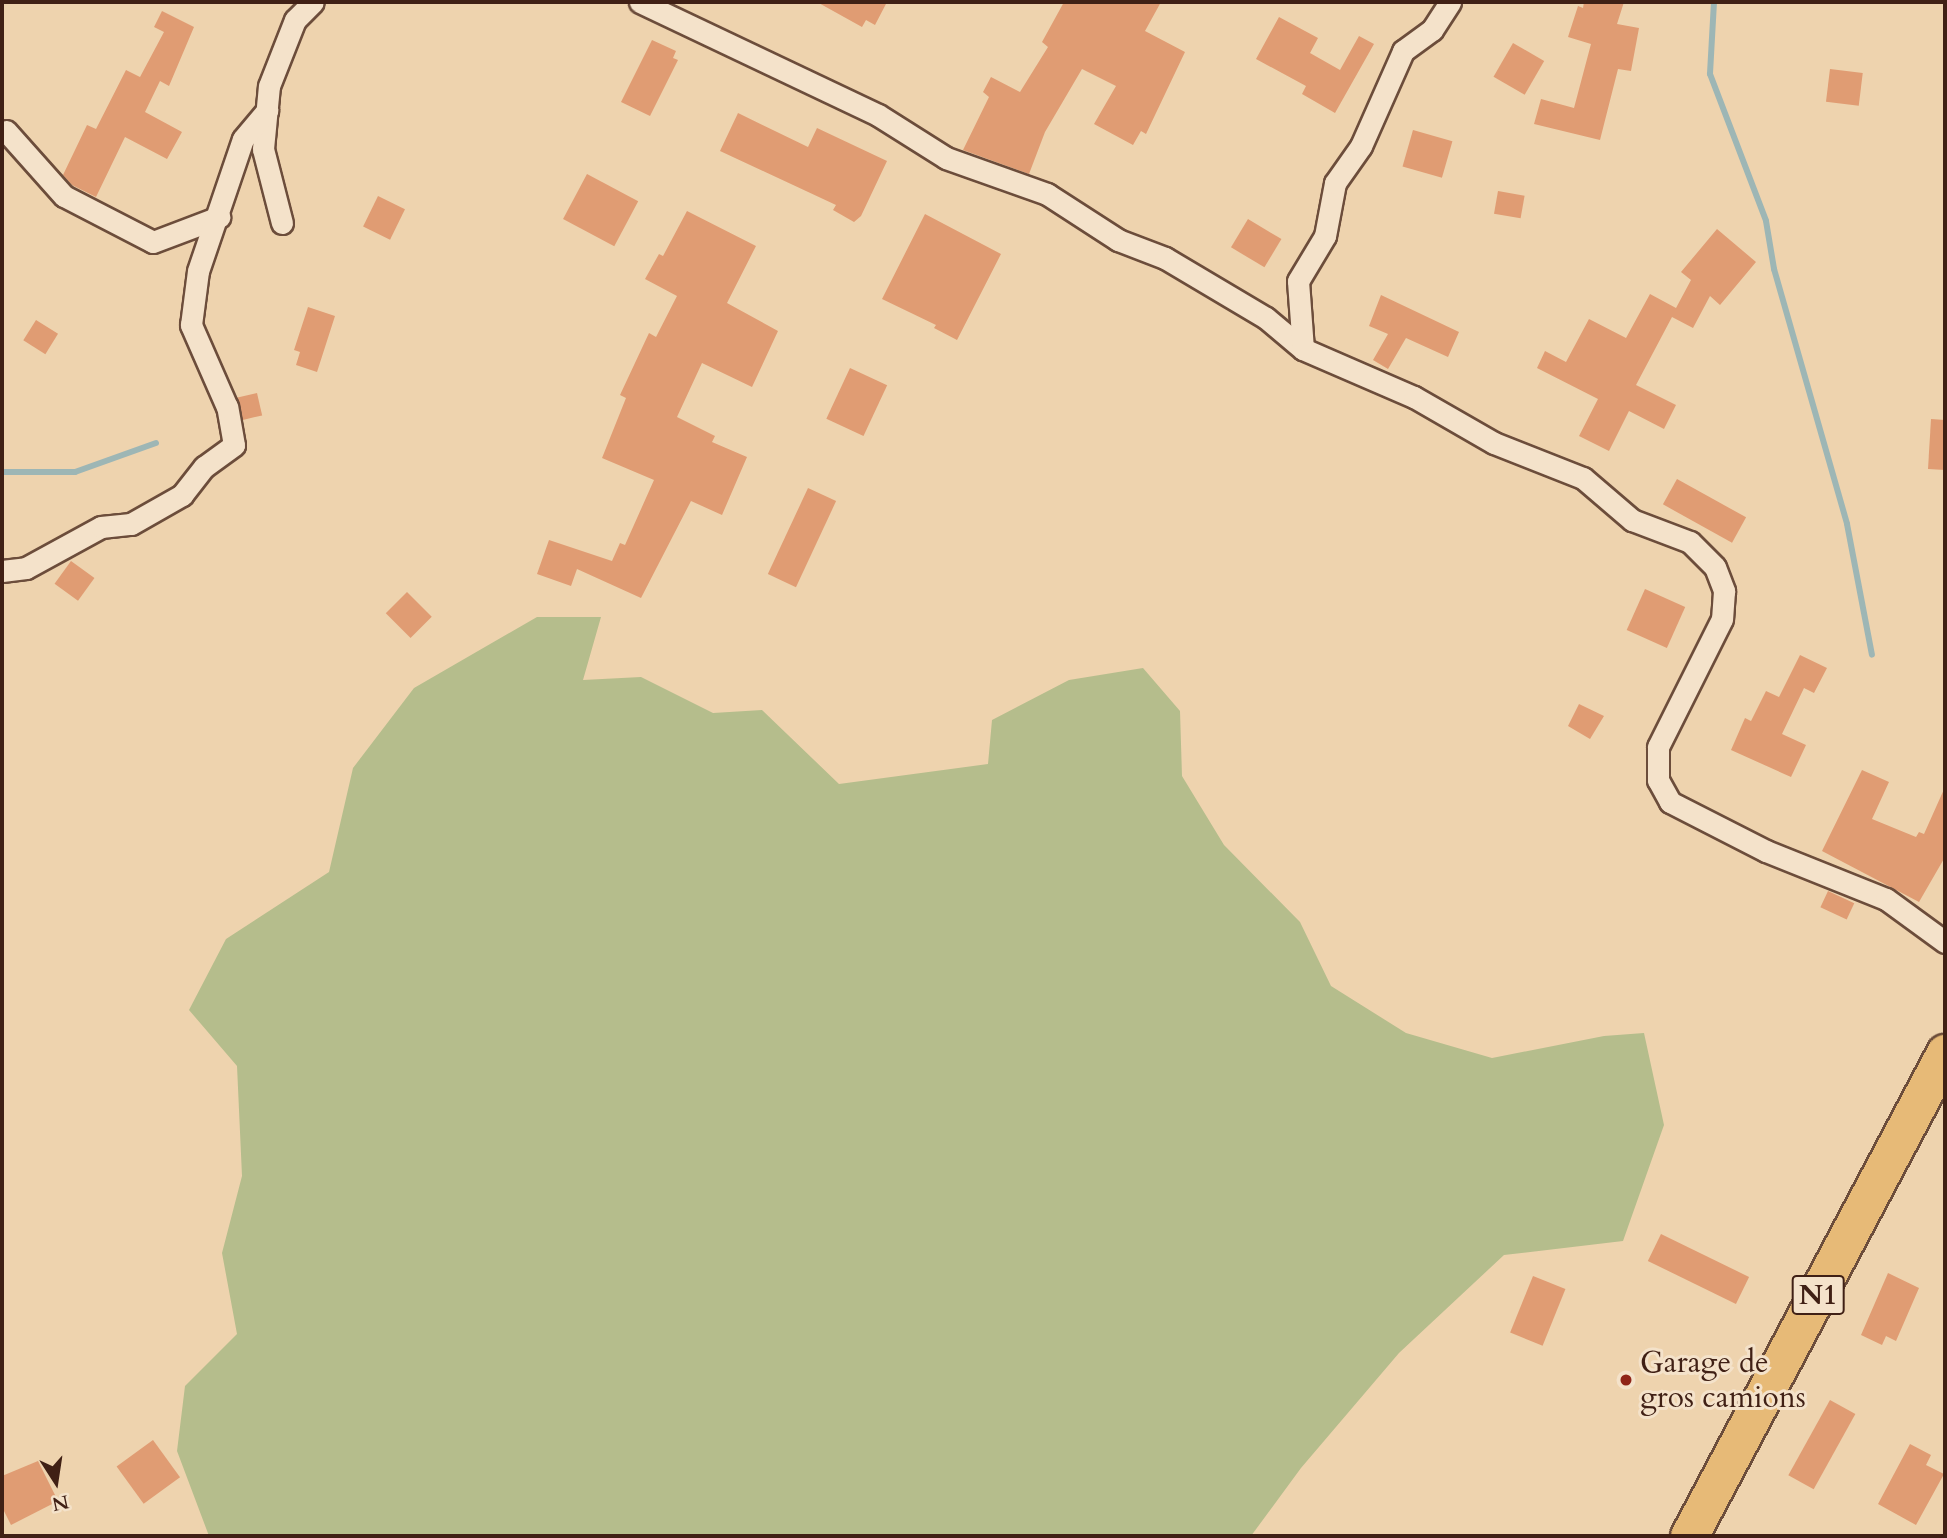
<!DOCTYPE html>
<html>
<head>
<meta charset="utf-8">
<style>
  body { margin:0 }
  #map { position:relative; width:1947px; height:1538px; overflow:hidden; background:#eed3ae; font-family:Cardo,serif }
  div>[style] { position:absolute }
  .green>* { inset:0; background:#b5bd8c }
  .stream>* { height:6px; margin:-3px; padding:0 3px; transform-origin:3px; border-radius:3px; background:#9db6b5 }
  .building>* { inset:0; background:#e09c73; transform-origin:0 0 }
  .roads { filter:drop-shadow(2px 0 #6c4d3b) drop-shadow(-2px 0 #6c4d3b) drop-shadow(0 2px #6c4d3b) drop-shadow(0 -2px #6c4d3b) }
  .street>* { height:21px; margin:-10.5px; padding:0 10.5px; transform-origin:10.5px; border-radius:10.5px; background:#f4e2ca }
  .highway>* { height:37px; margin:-18.5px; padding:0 18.5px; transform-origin:18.5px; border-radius:18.5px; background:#e7ba77 }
  .dots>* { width:19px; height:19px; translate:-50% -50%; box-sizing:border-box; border:4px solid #f4e2ca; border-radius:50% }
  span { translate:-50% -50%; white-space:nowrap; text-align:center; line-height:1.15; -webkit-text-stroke:6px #f4e2ca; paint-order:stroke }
  .shield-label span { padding:2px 5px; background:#f4e2ca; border:2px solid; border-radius:5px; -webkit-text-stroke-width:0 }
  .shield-label { font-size:28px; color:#402015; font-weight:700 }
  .poi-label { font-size:30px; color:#402015 }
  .left { translate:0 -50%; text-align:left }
  .frame { position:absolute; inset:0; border:4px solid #402015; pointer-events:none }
  .north { position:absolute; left:21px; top:1447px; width:70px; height:70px; -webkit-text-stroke:5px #f4e2ca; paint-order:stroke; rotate:168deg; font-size:19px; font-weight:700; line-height:28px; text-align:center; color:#402015 }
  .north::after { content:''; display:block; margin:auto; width:24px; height:32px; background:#402015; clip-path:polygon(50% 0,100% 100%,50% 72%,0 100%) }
</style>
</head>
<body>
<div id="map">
  <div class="green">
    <div style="clip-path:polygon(537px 617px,601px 617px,583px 680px,641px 677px,713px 713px,762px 710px,839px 784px,988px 764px,992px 720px,1069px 680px,1143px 668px,1180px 711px,1182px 776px,1224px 845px,1300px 922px,1331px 986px,1406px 1033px,1492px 1058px,1604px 1036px,1644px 1033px,1664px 1125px,1623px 1241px,1504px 1255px,1399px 1353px,1301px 1468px,1251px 1536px,209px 1536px,177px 1451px,185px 1386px,237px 1334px,222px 1253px,242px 1176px,237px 1066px,189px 1010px,226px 939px,329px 872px,353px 768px,414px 688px)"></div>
  </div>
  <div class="stream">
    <div style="left:1714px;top:2px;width:72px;rotate:93.2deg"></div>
    <div style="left:1710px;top:74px;width:157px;rotate:69.1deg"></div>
    <div style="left:1766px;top:221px;width:49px;rotate:80.5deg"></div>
    <div style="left:1774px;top:269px;width:265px;rotate:74deg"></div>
    <div style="left:1847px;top:524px;width:133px;rotate:79.2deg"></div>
    <div style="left:2px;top:472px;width:73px"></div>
    <div style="left:75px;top:472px;width:86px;rotate:-19.7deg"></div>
  </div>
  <div class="building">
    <div style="clip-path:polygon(817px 2px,887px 2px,875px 25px,866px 20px,862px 27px)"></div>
    <div style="clip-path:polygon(1064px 2px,1161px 2px,1145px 31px,1185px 52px,1146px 134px,1141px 131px,1133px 145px,1094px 124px,1116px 86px,1082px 69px,1045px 132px,1029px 174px,963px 150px,989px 97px,983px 92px,991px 77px,1020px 92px,1048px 47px,1042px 42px)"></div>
    <div style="clip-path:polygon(1584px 2px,1624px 2px,1617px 24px,1639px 28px,1631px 71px,1618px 69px,1600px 140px,1534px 124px,1541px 99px,1574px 108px,1591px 44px,1568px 37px,1578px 6px,1583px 8px)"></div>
    <div style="clip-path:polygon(162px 11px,194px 27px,169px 86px,160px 81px,145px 112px,182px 132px,167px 159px,125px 137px,96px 197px,72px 185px,63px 175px,87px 125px,96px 129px,126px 70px,140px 77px,164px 32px,154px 27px)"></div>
    <div style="clip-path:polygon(1279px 17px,1318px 38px,1310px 53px,1340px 70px,1359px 36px,1374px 44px,1335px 113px,1302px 94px,1306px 86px,1256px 59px)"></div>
    <div style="clip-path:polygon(652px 40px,676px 51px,673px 58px,678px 60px,650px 116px,621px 102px)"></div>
    <div style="left:1513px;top:43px;width:36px;height:39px;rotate:30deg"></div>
    <div style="left:1830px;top:69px;width:33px;height:33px;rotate:7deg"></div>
    <div style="clip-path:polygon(738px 113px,808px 147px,817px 128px,887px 161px,861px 216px,854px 222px,833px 210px,836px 205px,720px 151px)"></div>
    <div style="left:1413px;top:130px;width:41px;height:38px;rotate:16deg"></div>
    <div style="left:587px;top:174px;width:58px;height:51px;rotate:28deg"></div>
    <div style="left:1498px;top:191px;width:27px;height:23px;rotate:10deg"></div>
    <div style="left:378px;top:196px;width:30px;height:34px;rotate:26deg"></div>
    <div style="clip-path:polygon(687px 211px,756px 246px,727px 303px,778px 331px,752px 387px,702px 363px,677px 417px,715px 436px,712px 442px,747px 457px,722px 515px,691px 501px,641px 598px,577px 569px,571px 586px,537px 574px,549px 540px,612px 561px,620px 543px,625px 545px,654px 480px,602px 458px,626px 398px,620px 395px,649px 333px,656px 337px,677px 296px,645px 279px,659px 254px,663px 256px)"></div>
    <div style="clip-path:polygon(925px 214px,1001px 254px,957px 340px,934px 328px,936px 325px,882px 299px)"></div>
    <div style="left:1248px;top:219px;width:39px;height:33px;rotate:31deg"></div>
    <div style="clip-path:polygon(1717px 229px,1756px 262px,1720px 305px,1710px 296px,1693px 328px,1672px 317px,1636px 385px,1676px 405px,1664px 429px,1629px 411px,1609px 451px,1579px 436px,1598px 399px,1537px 368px,1545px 351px,1566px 362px,1589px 319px,1626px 338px,1650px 294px,1676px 308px,1691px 280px,1681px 272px)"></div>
    <div style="clip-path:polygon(1381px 295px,1459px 332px,1448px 357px,1406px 338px,1388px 369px,1373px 360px,1388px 334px,1369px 326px)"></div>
    <div style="clip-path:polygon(308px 307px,335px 316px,317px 372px,296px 365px,300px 352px,294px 350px)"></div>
    <div style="left:36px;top:320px;width:26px;height:24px;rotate:32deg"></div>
    <div style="left:850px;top:368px;width:41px;height:56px;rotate:25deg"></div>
    <div style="left:257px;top:393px;width:23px;height:21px;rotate:77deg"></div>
    <div style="clip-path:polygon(1931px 419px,1945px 420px,1945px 470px,1928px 469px)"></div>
    <div style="left:1677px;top:479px;width:79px;height:29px;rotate:29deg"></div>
    <div style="left:808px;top:488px;width:31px;height:95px;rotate:25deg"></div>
    <div style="left:71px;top:561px;width:29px;height:28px;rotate:36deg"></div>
    <div style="left:1645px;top:589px;width:44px;height:45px;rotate:24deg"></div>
    <div style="left:407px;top:592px;width:35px;height:30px;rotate:45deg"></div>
    <div style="clip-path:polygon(1800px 655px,1827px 668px,1814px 693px,1804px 688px,1782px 734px,1806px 745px,1791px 777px,1731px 750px,1745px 718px,1751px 721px,1766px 691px,1779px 697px)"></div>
    <div style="clip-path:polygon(1579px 704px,1604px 716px,1590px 739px,1568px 726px)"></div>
    <div style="clip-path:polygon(1862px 770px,1889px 782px,1872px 819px,1916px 837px,1919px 832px,1924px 834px,1945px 787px,1945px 857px,1919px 902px,1822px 851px)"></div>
    <div style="left:1828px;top:891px;width:29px;height:18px;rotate:25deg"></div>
    <div style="left:1661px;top:1234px;width:98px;height:30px;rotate:26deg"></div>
    <div style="clip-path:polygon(1888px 1273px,1919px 1288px,1896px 1341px,1886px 1336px,1882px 1345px,1861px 1335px)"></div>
    <div style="left:1533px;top:1276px;width:35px;height:61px;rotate:22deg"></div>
    <div style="left:1830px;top:1400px;width:29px;height:86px;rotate:29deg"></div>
    <div style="left:153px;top:1440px;width:46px;height:45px;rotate:54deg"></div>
    <div style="clip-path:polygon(1910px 1444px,1931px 1455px,1926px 1465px,1944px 1474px,1916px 1525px,1878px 1504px)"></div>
    <div style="clip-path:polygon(38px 1461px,58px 1501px,11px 1525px,2px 1507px,2px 1476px)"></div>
  </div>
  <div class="roads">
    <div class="street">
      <div style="left:640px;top:2px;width:263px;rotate:25.4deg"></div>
      <div style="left:878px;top:115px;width:80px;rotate:32.3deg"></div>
      <div style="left:946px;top:158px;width:107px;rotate:19.6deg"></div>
      <div style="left:1047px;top:194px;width:85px;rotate:32.9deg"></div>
      <div style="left:1118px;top:240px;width:50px;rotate:21deg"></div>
      <div style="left:1165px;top:258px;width:117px;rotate:30.7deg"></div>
      <div style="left:1266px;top:318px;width:48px;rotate:40deg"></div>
      <div style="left:1303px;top:349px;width:121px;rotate:23.4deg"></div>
      <div style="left:1414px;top:397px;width:92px;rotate:29.9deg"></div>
      <div style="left:1494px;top:443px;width:96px;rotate:21.5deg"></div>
      <div style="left:1583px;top:478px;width:65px;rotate:40.6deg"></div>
      <div style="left:1632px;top:520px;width:62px;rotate:20.8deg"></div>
      <div style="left:1690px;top:542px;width:35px;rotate:45deg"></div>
      <div style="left:1715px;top:567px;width:26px;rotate:69deg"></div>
      <div style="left:1724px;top:591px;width:28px;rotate:94deg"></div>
      <div style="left:1722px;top:619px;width:143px;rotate:116.6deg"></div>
      <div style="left:1658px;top:747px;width:33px;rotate:90deg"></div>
      <div style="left:1658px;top:780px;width:25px;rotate:61deg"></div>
      <div style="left:1670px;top:802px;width:108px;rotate:27deg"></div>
      <div style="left:1766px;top:851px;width:129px;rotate:21.8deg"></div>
      <div style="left:1886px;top:899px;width:73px;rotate:36.1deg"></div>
      <div style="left:6px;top:131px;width:87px;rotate:48.3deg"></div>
      <div style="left:64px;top:196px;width:100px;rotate:27.3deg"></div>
      <div style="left:153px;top:242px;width:71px;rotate:-20.7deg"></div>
      <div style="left:282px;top:223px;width:76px;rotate:-104.4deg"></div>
      <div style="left:263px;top:149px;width:63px;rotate:-84.6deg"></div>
      <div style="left:269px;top:86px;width:71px;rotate:-68.5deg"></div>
      <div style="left:295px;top:20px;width:25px;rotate:-45deg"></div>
      <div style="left:1303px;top:349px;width:68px;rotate:-94.2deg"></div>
      <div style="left:1298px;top:281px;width:52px;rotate:-59deg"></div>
      <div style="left:1325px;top:236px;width:54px;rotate:-79.3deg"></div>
      <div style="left:1335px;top:183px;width:45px;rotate:-54.9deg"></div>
      <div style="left:1361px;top:146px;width:104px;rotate:-66.1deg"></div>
      <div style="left:1403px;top:51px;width:36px;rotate:-36deg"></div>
      <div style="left:1432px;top:30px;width:33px;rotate:-57deg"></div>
      <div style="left:2px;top:571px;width:24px;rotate:-7deg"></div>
      <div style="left:26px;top:568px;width:85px;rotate:-28.7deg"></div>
      <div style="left:101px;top:527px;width:30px;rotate:-6deg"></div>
      <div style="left:131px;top:524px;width:59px;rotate:-29.6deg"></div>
      <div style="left:182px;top:495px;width:36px;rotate:-52deg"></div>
      <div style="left:204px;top:467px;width:37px;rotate:-36deg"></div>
      <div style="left:234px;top:445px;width:39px;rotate:-100deg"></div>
      <div style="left:227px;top:407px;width:90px;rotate:-113.7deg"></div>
      <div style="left:191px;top:325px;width:54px;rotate:-82.6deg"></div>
      <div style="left:198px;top:271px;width:139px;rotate:-71.2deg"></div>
      <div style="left:243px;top:139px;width:38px;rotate:-50deg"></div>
    </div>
    <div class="highway">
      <div style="left:1689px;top:1536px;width:547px;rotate:-62.08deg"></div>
    </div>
  </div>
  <div class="dots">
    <div style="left:1626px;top:1380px;background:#8f2418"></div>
  </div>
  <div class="shield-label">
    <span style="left:1818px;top:1295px">N1</span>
  </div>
  <div class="poi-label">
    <span class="left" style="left:1640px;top:1380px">Garage de<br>gros camions</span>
  </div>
  <div class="frame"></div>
  <div class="north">N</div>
</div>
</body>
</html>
